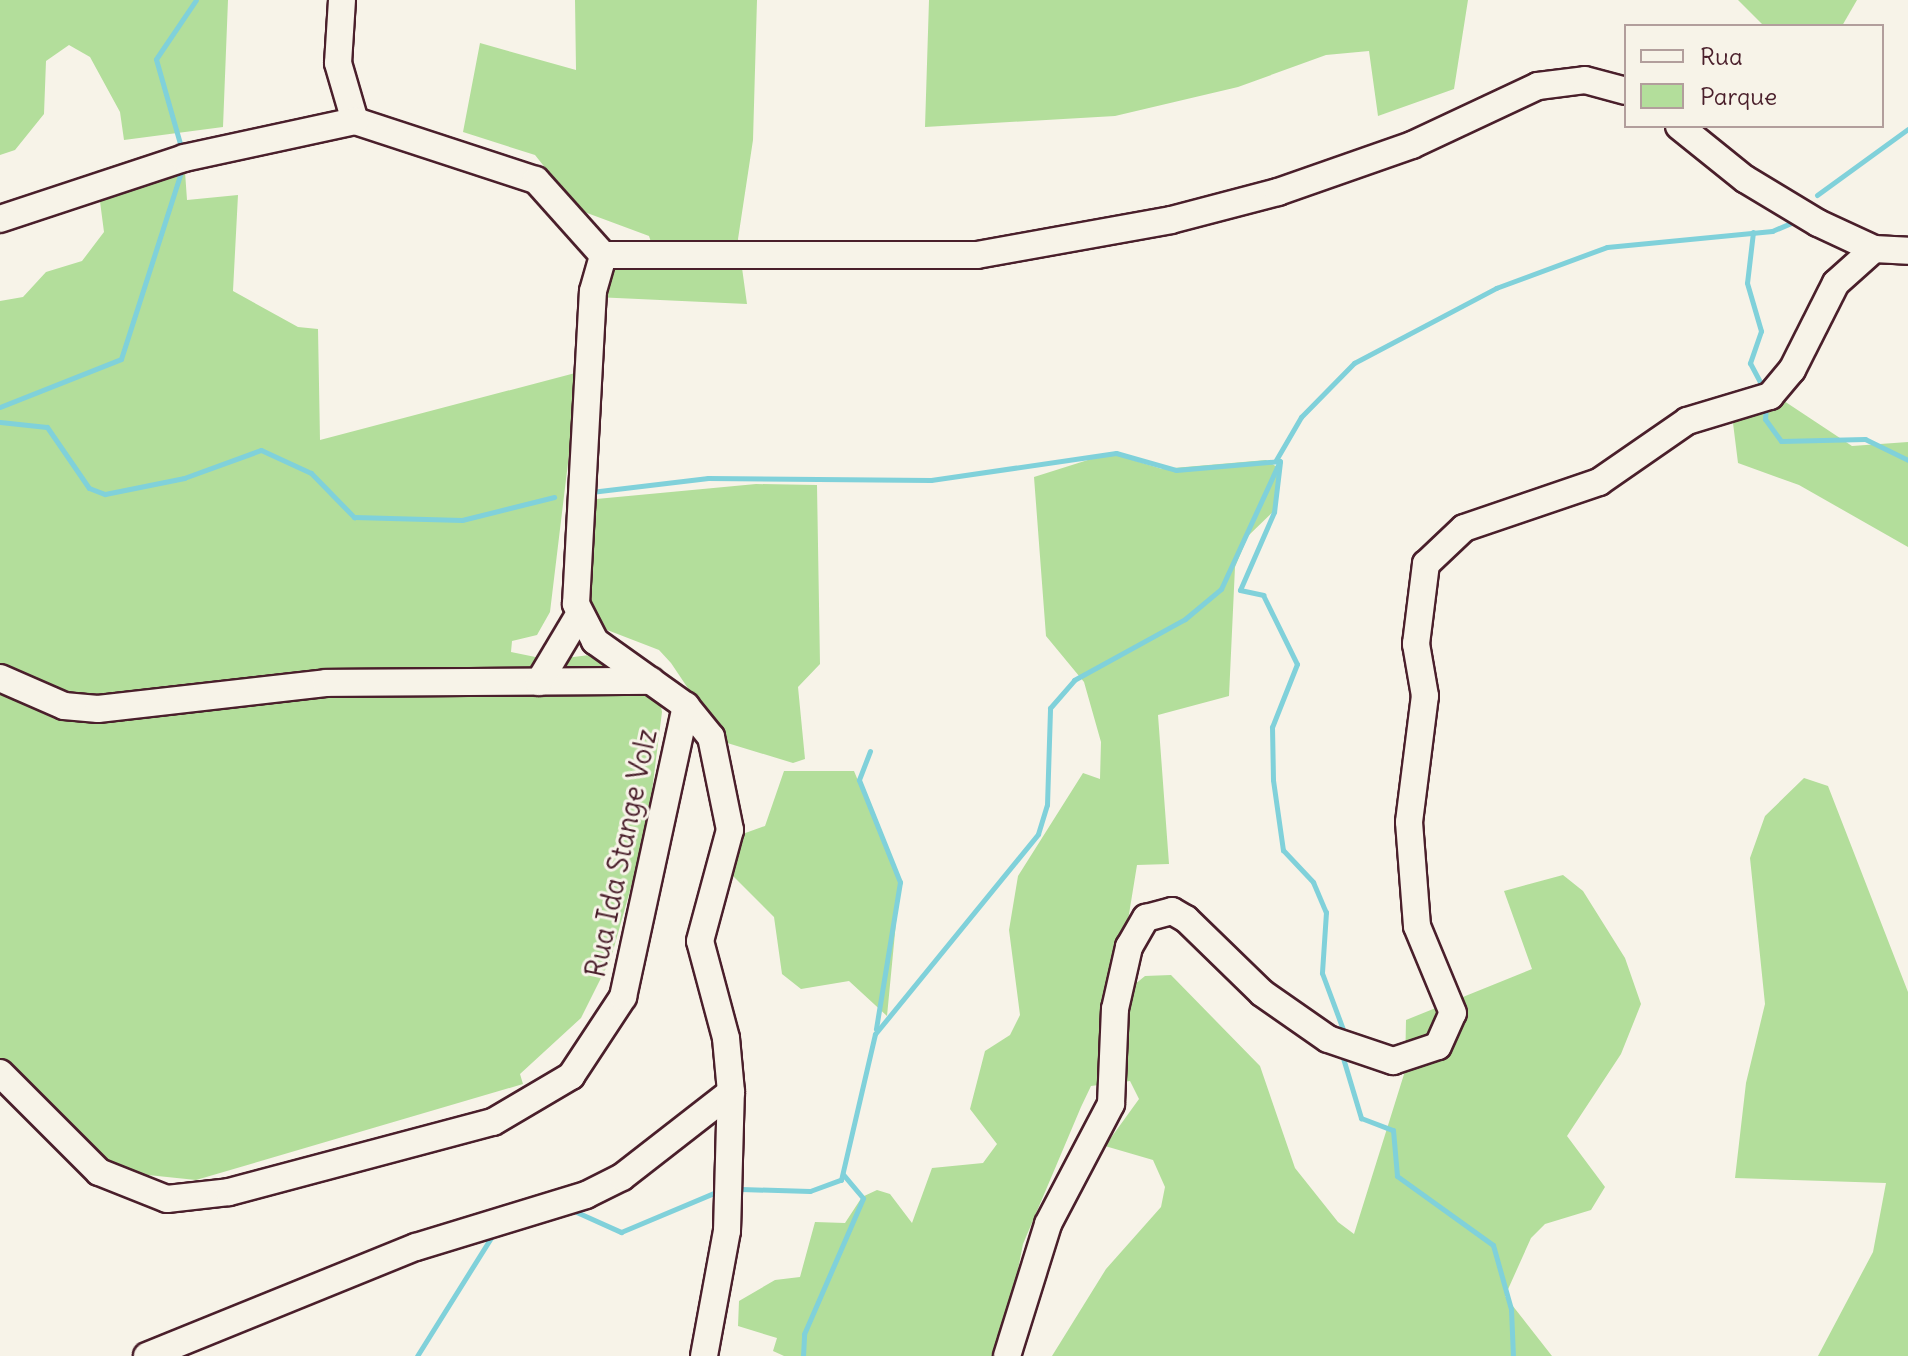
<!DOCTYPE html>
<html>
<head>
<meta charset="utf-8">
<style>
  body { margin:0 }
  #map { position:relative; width:1908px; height:1356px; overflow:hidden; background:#f7f3e8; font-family:Delius,sans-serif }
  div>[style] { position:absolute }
  .green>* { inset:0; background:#b3de9b }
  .stream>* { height:5px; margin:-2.5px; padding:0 2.5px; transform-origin:2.5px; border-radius:2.5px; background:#80d1da }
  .roads { filter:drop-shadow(2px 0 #4a1f2b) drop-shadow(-2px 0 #4a1f2b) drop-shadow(0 2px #4a1f2b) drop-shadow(0 -2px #4a1f2b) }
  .minor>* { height:26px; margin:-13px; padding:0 13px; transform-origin:13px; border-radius:13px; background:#f7f3e8 }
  span { translate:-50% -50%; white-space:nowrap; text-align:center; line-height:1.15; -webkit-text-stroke:6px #f7f3e8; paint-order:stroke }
  .street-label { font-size:28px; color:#4a1f2b }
  .legend { position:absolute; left:1624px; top:24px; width:260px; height:104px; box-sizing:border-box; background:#f7f3e8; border:2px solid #b29e9c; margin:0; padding:10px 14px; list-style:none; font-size:24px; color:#4a1f2b }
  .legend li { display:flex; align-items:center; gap:16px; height:40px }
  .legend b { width:40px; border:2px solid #b29e9c }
</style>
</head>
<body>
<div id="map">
  <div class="green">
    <div style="clip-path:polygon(0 0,228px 0,223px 127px,124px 140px,120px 112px,90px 57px,69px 45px,46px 61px,44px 114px,15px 150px,0 155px)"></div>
    <div style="clip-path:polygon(575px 0,757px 0,753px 140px,738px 239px,747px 304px,595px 297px,617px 263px,653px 248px,649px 236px,579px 210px,535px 155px,463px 132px,480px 43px,576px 70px)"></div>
    <div style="clip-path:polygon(929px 0,1468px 0,1454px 89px,1378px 116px,1369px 51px,1326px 55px,1238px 87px,1115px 116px,925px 127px)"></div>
    <div style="clip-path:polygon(1738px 0,1857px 0,1842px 26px,1764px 26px)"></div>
    <div style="clip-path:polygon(183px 143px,187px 200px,238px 195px,233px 291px,298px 327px,318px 329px,320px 440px,579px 372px,550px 612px,537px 635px,512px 641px,511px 652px,550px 660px,613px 652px,655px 676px,662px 712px,647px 830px,611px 958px,581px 1018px,520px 1074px,523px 1084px,196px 1180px,119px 1172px,0 1071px,0 301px,23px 297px,46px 272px,82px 261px,104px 232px,96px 171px)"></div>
    <div style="clip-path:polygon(1772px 393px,1852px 446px,1908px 442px,1908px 547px,1799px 485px,1738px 463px,1733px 423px,1747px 402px)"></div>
    <div style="clip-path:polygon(1110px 453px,1162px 469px,1266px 460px,1277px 467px,1277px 508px,1248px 536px,1235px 567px,1229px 696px,1158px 715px,1169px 864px,1137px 865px,1123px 951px,1129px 989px,1145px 976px,1171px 975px,1260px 1066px,1295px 1168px,1338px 1222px,1354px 1234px,1405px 1071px,1406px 1020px,1532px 969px,1504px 891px,1563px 875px,1583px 891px,1625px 958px,1641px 1004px,1621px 1054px,1567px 1136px,1605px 1187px,1591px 1210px,1545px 1224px,1531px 1238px,1505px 1296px,1552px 1356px,1052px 1356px,1106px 1269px,1161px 1207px,1165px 1187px,1153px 1160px,1105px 1146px,1139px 1099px,1130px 1081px,1091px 1086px,1081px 1107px,1023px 1244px,1001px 1356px,784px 1356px,773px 1351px,777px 1338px,738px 1326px,739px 1301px,775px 1280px,800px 1277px,815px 1222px,845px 1223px,862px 1197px,877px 1190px,890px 1194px,912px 1223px,932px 1168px,983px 1163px,997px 1144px,970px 1109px,985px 1051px,1010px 1035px,1020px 1015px,1009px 930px,1018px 876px,1083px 773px,1100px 779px,1101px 742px,1084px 682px,1046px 636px,1034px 477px)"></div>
    <div style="clip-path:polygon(756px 484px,817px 485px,820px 664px,798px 687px,805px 759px,793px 763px,724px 742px,671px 663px,659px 650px,602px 628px,568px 571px,575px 501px)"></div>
    <div style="clip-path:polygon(784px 771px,854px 771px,900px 881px,887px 1016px,849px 981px,801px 989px,782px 974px,774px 917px,717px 860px,737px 836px,765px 826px)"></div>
    <div style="clip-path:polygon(1804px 778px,1828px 786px,1908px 992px,1908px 1356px,1818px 1356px,1873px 1252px,1886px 1183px,1735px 1178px,1746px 1083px,1765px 1004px,1750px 858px,1765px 816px)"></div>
  </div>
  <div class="stream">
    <div style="left:181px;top:147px;width:91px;rotate:-105.9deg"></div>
    <div style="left:156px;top:59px;width:71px;rotate:-55.9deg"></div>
    <div style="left:1817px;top:195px;width:112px;rotate:-36deg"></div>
    <div style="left:1753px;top:232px;width:51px;rotate:96.7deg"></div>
    <div style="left:1747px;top:283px;width:50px;rotate:73.7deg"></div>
    <div style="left:1761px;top:331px;width:34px;rotate:109deg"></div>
    <div style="left:1750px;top:363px;width:30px;rotate:62deg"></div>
    <div style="left:1766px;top:405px;width:14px;rotate:94deg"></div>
    <div style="left:1765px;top:419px;width:27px;rotate:54deg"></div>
    <div style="left:1781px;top:441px;width:84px;rotate:-1.4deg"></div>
    <div style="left:1865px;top:439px;width:48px;rotate:26deg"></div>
    <div style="left:0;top:407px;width:130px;rotate:-21.6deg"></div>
    <div style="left:121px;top:359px;width:200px;rotate:-72.2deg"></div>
    <div style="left:0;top:422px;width:47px;rotate:6.1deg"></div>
    <div style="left:47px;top:427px;width:74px;rotate:55.5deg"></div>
    <div style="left:89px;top:488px;width:17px;rotate:21deg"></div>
    <div style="left:105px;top:494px;width:81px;rotate:-11.4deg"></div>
    <div style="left:184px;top:478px;width:82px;rotate:-20deg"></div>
    <div style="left:261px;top:450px;width:55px;rotate:24.7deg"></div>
    <div style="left:311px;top:473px;width:62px;rotate:45.7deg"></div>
    <div style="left:354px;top:517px;width:108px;rotate:1.6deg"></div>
    <div style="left:462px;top:520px;width:95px;rotate:-14deg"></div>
    <div style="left:1276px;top:460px;width:50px;rotate:-59.8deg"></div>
    <div style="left:1301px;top:417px;width:76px;rotate:-45.5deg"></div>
    <div style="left:1354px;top:363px;width:161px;rotate:-27.8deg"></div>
    <div style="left:1496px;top:288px;width:118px;rotate:-20.3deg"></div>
    <div style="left:1607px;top:247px;width:166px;rotate:-5.5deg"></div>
    <div style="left:1772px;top:231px;width:26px;rotate:-23deg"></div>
    <div style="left:1280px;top:462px;width:50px;rotate:96.8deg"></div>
    <div style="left:1274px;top:512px;width:85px;rotate:113.6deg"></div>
    <div style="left:1240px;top:590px;width:24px;rotate:12deg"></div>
    <div style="left:1263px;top:595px;width:77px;rotate:63.8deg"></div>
    <div style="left:1297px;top:664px;width:68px;rotate:111.6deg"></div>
    <div style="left:1272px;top:727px;width:53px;rotate:88.9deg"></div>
    <div style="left:1273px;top:780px;width:71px;rotate:81.9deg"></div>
    <div style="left:1283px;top:850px;width:44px;rotate:46.8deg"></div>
    <div style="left:1313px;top:882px;width:33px;rotate:67deg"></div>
    <div style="left:1326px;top:912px;width:61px;rotate:93.8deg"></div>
    <div style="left:1322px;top:973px;width:66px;rotate:69.6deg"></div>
    <div style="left:591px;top:492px;width:118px;rotate:-6.8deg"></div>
    <div style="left:708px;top:478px;width:223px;rotate:0.5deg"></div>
    <div style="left:931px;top:480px;width:187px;rotate:-8.3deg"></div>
    <div style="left:1116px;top:453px;width:62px;rotate:15.8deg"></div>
    <div style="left:1176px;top:470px;width:104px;rotate:-4.9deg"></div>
    <div style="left:870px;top:751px;width:31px;rotate:111deg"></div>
    <div style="left:859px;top:780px;width:110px;rotate:68.1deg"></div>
    <div style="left:900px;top:882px;width:149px;rotate:99.3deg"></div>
    <div style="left:1343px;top:1058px;width:63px;rotate:73.3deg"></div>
    <div style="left:1361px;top:1118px;width:34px;rotate:21deg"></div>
    <div style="left:1393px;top:1130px;width:46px;rotate:85deg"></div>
    <div style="left:1397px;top:1176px;width:118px;rotate:35.7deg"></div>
    <div style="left:1493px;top:1245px;width:66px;rotate:74.3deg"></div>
    <div style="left:1511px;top:1309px;width:47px;rotate:87.6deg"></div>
    <div style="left:741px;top:1189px;width:69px;rotate:1.7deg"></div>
    <div style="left:810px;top:1191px;width:33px;rotate:-20deg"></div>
    <div style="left:841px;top:1180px;width:150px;rotate:-76.9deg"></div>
    <div style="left:875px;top:1034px;width:258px;rotate:-50.8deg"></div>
    <div style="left:1038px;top:834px;width:30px;rotate:-73deg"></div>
    <div style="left:1047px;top:805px;width:97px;rotate:-88.2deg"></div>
    <div style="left:1050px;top:708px;width:37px;rotate:-49deg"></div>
    <div style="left:1074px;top:680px;width:127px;rotate:-28.8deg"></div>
    <div style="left:1185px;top:619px;width:47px;rotate:-39.8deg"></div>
    <div style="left:1221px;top:589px;width:141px;rotate:-65.3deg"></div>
    <div style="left:572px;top:1210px;width:54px;rotate:24.2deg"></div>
    <div style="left:621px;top:1232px;width:103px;rotate:-22.8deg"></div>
    <div style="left:417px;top:1356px;width:142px;rotate:-58deg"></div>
    <div style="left:803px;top:1356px;width:22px;rotate:-87deg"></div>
    <div style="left:804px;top:1334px;width:148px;rotate:-66.5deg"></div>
    <div style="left:863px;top:1198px;width:30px;rotate:-130deg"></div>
  </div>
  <div class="roads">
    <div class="minor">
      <div style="left:342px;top:0;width:63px;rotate:93.6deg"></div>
      <div style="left:338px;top:63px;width:60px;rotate:73.7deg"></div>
      <div style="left:355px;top:121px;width:190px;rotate:18.1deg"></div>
      <div style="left:536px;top:180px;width:101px;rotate:48.2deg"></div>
      <div style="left:1679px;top:126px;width:85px;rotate:38.8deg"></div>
      <div style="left:1745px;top:179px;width:85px;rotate:31.1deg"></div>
      <div style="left:1818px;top:223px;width:62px;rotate:24.9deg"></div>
      <div style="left:1874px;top:249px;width:34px;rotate:3deg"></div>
      <div style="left:0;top:219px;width:194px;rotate:-18.3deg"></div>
      <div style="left:184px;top:158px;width:175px;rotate:-12.2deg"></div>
      <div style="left:0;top:678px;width:70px;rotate:23.6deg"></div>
      <div style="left:64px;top:706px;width:34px;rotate:5deg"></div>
      <div style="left:98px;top:709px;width:229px;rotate:-6.5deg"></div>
      <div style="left:326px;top:683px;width:325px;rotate:-0.4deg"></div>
      <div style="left:539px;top:682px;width:78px;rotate:-59.2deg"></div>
      <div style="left:0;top:1073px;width:140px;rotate:45deg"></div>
      <div style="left:99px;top:1172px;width:73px;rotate:21.7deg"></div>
      <div style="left:167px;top:1199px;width:62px;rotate:-6.4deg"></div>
      <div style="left:229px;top:1192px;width:273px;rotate:-14.9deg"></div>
      <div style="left:493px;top:1122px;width:91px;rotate:-30.5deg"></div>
      <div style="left:571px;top:1076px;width:95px;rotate:-56.6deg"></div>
      <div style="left:623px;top:997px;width:298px;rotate:-77.8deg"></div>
      <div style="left:147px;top:1356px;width:290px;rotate:-22.1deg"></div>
      <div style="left:416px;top:1247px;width:178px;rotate:-17deg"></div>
      <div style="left:586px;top:1195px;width:40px;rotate:-26.6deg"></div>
      <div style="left:622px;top:1177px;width:138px;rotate:-37.9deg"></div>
      <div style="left:704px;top:1356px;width:127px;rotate:-79.6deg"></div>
      <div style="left:727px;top:1231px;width:139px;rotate:-88.4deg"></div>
      <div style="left:731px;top:1092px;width:54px;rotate:-95.3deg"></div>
      <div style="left:726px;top:1038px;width:100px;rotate:-105deg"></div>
      <div style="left:700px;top:941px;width:115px;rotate:-74.9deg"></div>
      <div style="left:730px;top:830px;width:95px;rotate:-101.5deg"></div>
      <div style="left:711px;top:737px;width:40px;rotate:-129deg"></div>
      <div style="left:686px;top:706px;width:112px;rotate:-144.5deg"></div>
      <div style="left:595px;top:641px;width:42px;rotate:-117.2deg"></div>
      <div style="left:576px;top:604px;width:313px;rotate:-86.9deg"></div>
      <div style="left:593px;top:291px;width:37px;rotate:-74deg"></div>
      <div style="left:603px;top:255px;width:374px"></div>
      <div style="left:977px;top:255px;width:197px;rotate:-10.2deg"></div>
      <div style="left:1171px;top:220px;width:111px;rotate:-14.7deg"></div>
      <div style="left:1278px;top:192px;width:142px;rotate:-19.3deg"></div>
      <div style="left:1412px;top:145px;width:139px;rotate:-25.1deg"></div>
      <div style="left:1538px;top:86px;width:47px;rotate:-7.3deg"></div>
      <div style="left:1585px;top:80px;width:42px;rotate:15deg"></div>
      <div style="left:1007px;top:1356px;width:138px;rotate:-72.7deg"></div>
      <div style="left:1048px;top:1224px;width:136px;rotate:-62.3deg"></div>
      <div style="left:1111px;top:1104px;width:95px;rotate:-87.6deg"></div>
      <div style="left:1115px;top:1009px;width:64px;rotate:-77.3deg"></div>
      <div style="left:1129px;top:947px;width:34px;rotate:-60deg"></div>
      <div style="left:1146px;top:918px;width:27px;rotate:-15deg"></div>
      <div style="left:1172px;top:911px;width:16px;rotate:30deg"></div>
      <div style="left:1186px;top:919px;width:106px;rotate:44.2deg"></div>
      <div style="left:1262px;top:993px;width:80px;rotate:34.9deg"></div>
      <div style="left:1328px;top:1039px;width:69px;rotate:18.7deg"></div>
      <div style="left:1393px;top:1061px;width:47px;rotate:-18.4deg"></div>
      <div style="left:1438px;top:1046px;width:36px;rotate:-66deg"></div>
      <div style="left:1453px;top:1013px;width:94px;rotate:-112.5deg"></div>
      <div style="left:1417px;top:926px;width:104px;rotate:-94.4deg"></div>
      <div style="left:1409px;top:822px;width:127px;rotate:-82.8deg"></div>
      <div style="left:1425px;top:696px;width:53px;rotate:-99.8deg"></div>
      <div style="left:1416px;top:644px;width:81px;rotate:-82.9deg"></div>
      <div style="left:1426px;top:564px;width:52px;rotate:-43.5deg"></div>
      <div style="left:1464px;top:528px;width:143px;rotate:-18.8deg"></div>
      <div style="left:1599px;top:482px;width:107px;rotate:-34.7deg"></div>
      <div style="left:1687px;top:421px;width:87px;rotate:-16.8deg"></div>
      <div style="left:1770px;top:396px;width:34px;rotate:-50deg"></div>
      <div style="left:1792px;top:370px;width:97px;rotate:-63.2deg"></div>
      <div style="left:1836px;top:283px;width:51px;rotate:-41.8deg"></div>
    </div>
  </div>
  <div class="street-label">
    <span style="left:621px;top:853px;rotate:-78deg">Rua Ida Stange Volz</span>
  </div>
  <ul class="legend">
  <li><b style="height:10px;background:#f7f3e8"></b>Rua</li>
  <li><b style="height:22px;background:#b3de9b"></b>Parque</li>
  </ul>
</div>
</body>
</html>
